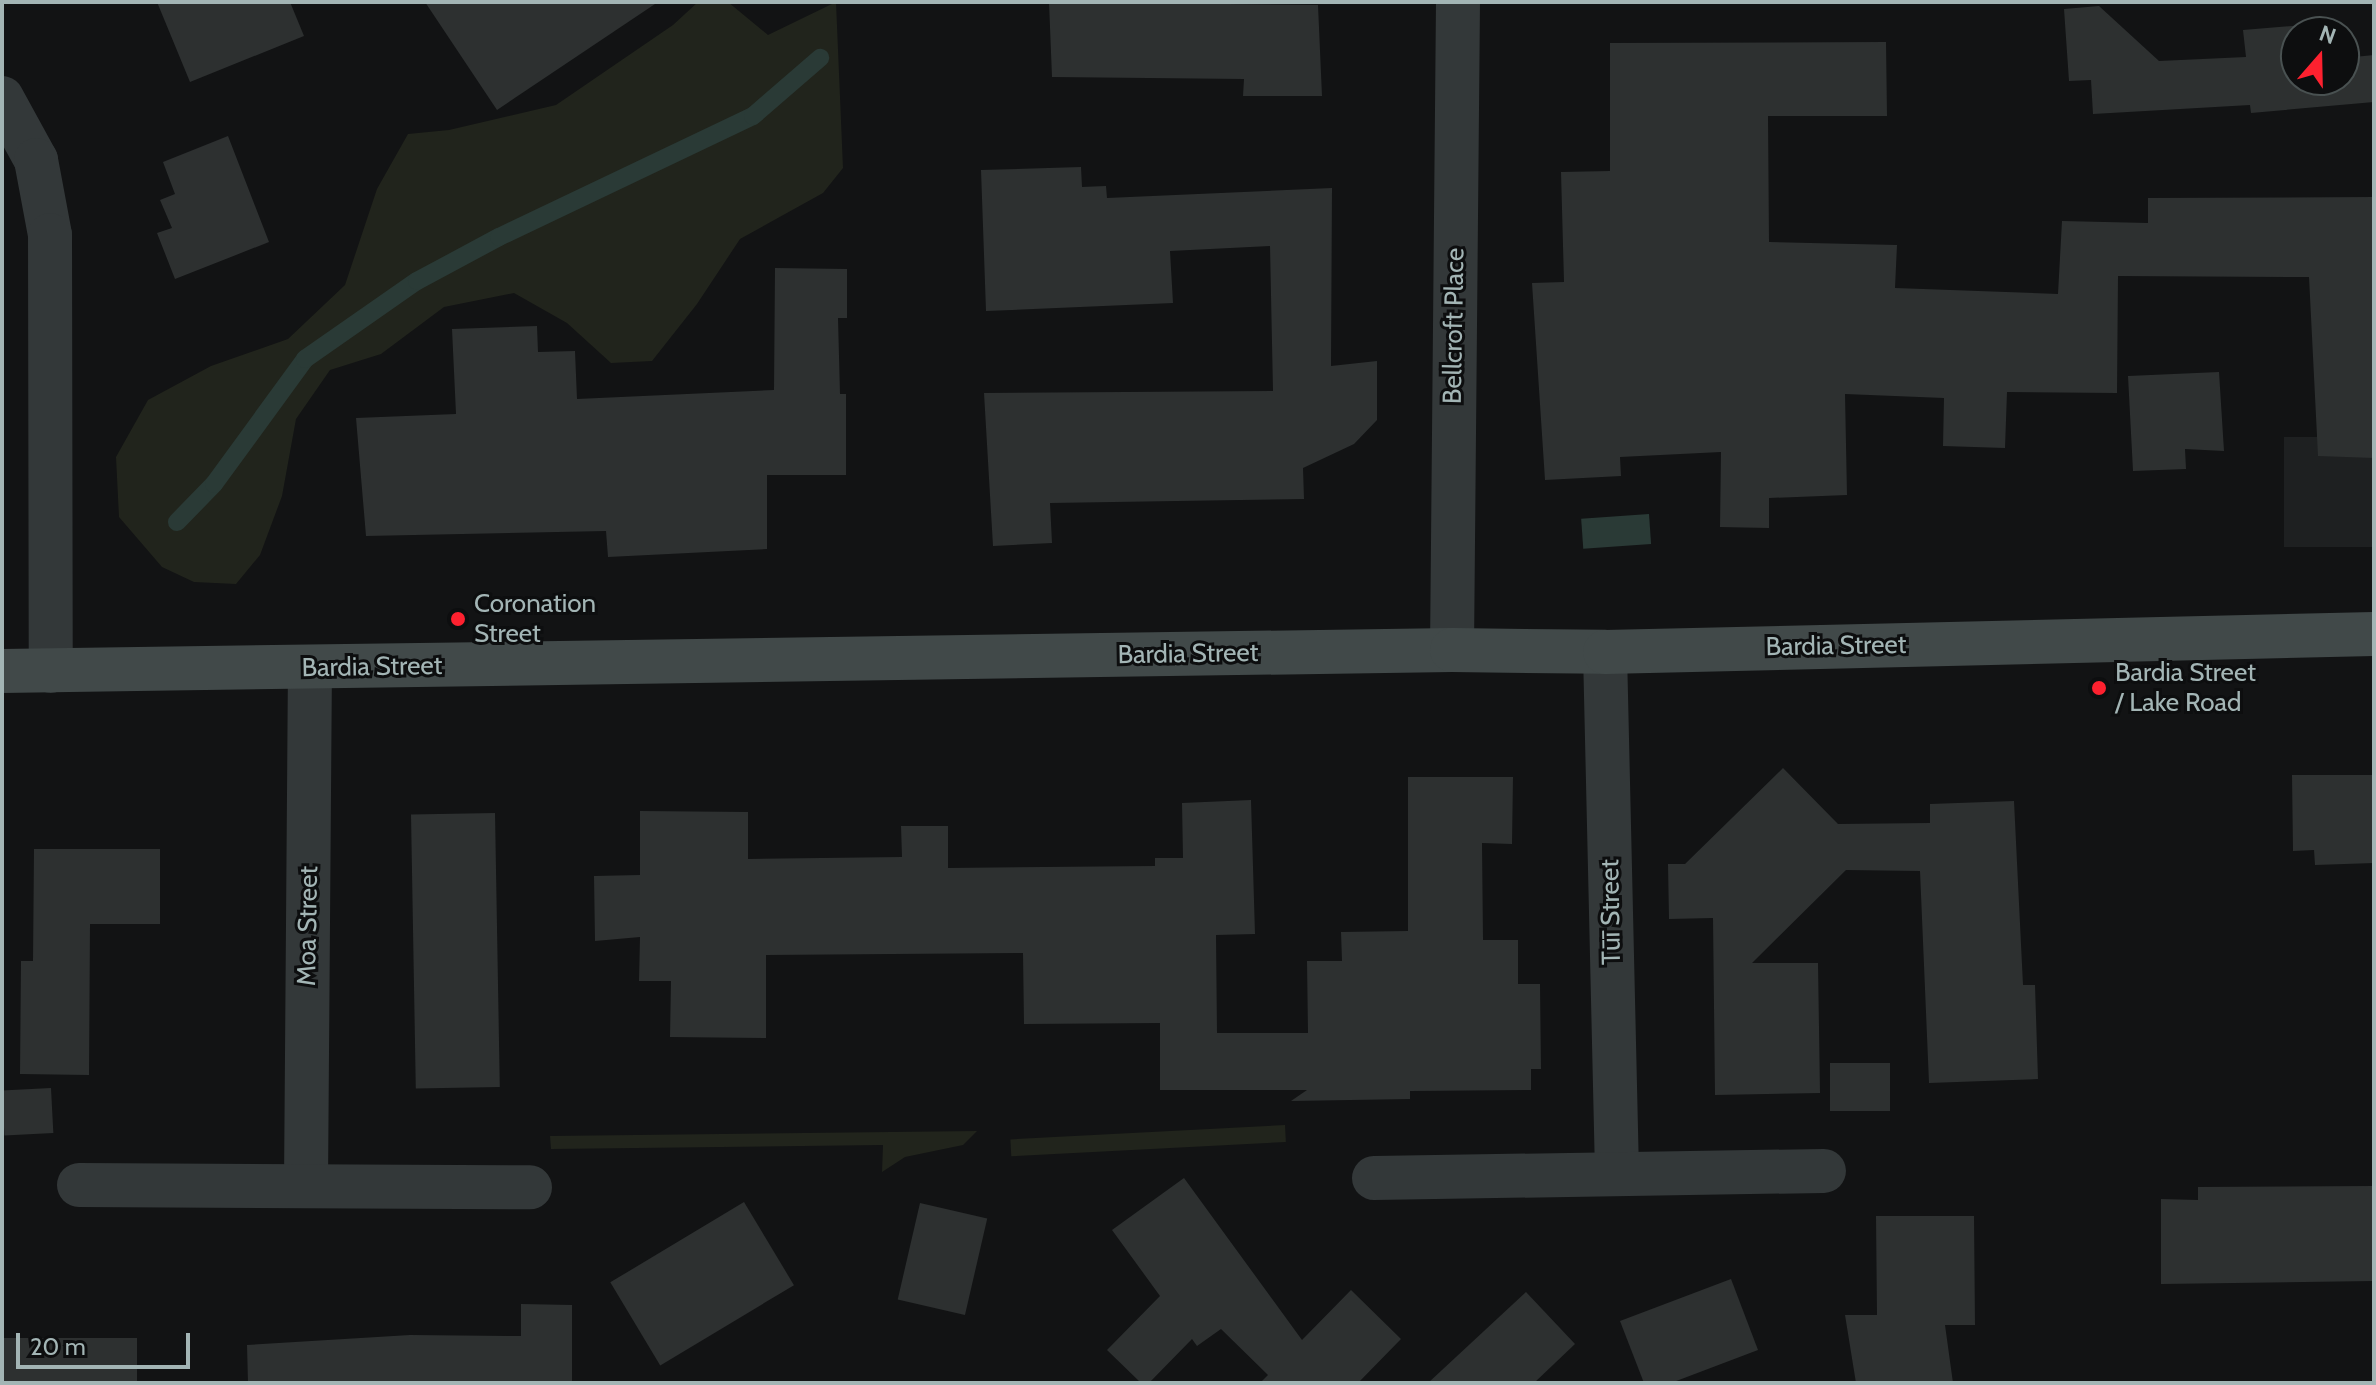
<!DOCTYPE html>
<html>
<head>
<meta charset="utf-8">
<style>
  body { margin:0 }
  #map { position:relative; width:2376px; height:1385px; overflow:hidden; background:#121314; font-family:Cabin,sans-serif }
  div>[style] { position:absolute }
  .built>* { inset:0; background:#1e2021; transform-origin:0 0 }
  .green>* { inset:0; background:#21241c; transform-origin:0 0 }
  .water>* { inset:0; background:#2a3a36; transform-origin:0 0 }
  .stream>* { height:18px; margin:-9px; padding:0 9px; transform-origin:9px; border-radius:9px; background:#2a3a36 }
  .building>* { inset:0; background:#2d3030; transform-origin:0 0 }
  .street>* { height:44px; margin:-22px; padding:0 22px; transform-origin:22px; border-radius:22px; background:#333839 }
  .secondary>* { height:44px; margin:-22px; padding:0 22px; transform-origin:22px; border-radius:22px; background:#414949 }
  .dots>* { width:22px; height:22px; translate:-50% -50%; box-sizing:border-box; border:4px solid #0d0e0f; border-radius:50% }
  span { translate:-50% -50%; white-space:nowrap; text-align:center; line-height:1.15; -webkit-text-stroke:6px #0d0e0f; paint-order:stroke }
  .street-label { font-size:26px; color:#a3b5b5 }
  .poi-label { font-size:26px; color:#a3b5b5 }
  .left { translate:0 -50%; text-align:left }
  .frame { position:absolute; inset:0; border:4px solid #a3b5b5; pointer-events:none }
  .north { position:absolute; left:2280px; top:16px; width:80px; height:80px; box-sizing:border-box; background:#0d0e0f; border:2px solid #495151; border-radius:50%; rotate:20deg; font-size:22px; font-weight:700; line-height:32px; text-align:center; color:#a3b5b5 }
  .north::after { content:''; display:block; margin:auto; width:28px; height:36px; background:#fd212f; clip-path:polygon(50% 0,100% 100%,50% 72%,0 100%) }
  .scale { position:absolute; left:16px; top:1333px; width:174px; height:36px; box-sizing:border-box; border:4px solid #a3b5b5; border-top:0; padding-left:10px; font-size:24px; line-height:28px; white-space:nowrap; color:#a3b5b5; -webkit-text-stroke:6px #0d0e0f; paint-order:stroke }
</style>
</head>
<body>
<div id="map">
  <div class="built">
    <div style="left:2374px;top:437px;width:110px;height:90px;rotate:90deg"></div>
  </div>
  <div class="green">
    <div style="clip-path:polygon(698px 2px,728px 2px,768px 35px,836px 2px,843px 168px,823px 193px,740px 239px,697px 304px,652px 361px,611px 363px,567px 323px,514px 293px,444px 307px,381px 354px,330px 370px,296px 419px,282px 496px,260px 555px,236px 584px,194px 582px,162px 567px,119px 517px,116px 457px,148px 400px,211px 366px,288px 339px,345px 285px,377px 189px,408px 134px,449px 130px,556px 105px,673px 25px)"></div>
    <div style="left:1285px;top:1125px;width:17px;height:275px;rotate:87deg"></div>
    <div style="clip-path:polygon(977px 1131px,963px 1145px,905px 1157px,882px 1172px,883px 1145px,551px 1149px,550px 1136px)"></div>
  </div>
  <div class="water">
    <div style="left:1649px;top:514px;width:30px;height:68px;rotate:86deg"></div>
  </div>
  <div class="stream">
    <div style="left:177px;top:522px;width:53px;rotate:-45.8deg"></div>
    <div style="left:214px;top:484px;width:155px;rotate:-53.9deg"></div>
    <div style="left:305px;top:359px;width:136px;rotate:-34.9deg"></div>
    <div style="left:417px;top:281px;width:93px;rotate:-28.2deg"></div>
    <div style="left:499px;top:237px;width:281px;rotate:-25.5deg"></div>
    <div style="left:753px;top:116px;width:89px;rotate:-40.9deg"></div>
  </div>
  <div class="building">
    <div style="clip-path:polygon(157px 2px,290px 2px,304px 36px,190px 82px)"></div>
    <div style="clip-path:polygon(425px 2px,658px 2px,497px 110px)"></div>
    <div style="clip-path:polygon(1049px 2px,1318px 5px,1322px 96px,1243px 96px,1244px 79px,1052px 77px)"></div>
    <div style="clip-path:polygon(2099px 6px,2159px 61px,2246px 57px,2243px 30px,2304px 25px,2304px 32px,2296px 32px,2296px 80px,2344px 80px,2344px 58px,2374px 55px,2374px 102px,2251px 113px,2250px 105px,2093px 114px,2091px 80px,2069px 81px,2064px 9px)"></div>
    <div style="clip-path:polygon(1886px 42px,1887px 116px,1768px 116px,1769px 242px,1897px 245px,1895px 288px,2058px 294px,2062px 221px,2148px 223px,2148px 198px,2374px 197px,2374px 458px,2318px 456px,2309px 277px,2118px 276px,2117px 393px,2007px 392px,2005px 448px,1943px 446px,1944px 398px,1845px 394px,1847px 495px,1769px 498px,1769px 528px,1720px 527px,1721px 452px,1620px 457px,1621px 476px,1545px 480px,1532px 283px,1564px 282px,1561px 172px,1610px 171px,1610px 43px)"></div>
    <div style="clip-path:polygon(228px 136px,269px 242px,175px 279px,157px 233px,172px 228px,160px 200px,175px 194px,163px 162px)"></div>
    <div style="clip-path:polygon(1081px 167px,1082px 187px,1106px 186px,1107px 198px,1332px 188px,1331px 366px,1377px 361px,1377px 420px,1354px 444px,1303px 468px,1304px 499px,1050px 503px,1052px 543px,993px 546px,984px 393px,1273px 391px,1270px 246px,1170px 251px,1173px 303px,986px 311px,981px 170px)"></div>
    <div style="clip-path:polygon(775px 268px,847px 269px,847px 318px,838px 318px,840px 394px,846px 394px,846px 475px,767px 475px,767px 549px,608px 557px,606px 531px,366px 536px,356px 418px,456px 414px,452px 329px,537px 326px,538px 352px,575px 351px,577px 399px,774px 390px)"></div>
    <div style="clip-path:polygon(2219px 372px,2224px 451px,2185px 449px,2186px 469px,2133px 471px,2128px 376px)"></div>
    <div style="clip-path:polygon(1783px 768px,1838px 824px,1930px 823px,1930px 804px,2014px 801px,2023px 985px,2035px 985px,2038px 1079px,1929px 1083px,1920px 871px,1846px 870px,1752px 963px,1818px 963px,1820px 1093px,1715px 1095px,1713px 918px,1669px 919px,1668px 864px,1685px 864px)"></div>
    <div style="clip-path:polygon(2292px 775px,2374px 775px,2374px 863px,2315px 865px,2314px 850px,2293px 851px)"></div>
    <div style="clip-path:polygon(1408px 777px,1513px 777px,1512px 844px,1482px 843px,1483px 940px,1518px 940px,1518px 984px,1540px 984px,1541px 1069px,1531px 1069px,1531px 1090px,1410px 1091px,1410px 1099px,1291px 1101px,1307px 1090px,1160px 1090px,1160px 1023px,1024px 1024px,1023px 953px,766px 955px,766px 1038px,670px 1037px,671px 981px,639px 981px,640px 937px,595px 941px,594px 876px,640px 875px,640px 811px,748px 812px,748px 859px,902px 857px,901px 826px,948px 826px,948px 868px,1155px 866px,1155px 858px,1183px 858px,1182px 803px,1251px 800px,1255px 934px,1216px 935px,1217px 1033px,1308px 1033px,1307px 961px,1342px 961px,1341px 932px,1408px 931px)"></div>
    <div style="left:495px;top:813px;width:274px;height:84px;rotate:89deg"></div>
    <div style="clip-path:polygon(34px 849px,160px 849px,160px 924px,90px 924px,89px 1075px,20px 1074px,21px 961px,33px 961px)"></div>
    <div style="left:1890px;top:1063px;width:48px;height:60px;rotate:90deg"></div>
    <div style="left:51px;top:1088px;width:45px;height:49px;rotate:87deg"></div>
    <div style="clip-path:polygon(1184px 1178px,1302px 1340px,1351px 1290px,1401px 1339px,1358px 1383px,1260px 1383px,1268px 1375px,1221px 1329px,1197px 1346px,1192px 1339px,1149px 1383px,1141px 1383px,1107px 1350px,1160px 1296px,1112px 1230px)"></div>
    <div style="clip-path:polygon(2374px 1186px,2374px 1281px,2161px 1284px,2161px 1199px,2198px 1200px,2198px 1187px)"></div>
    <div style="left:744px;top:1202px;width:97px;height:156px;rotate:59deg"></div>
    <div style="left:920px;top:1203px;width:69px;height:99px;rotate:13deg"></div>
    <div style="clip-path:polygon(1876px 1216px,1974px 1216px,1975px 1325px,1945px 1325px,1953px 1383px,1856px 1383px,1845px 1315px,1877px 1315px)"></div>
    <div style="clip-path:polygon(1731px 1279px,1758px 1350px,1671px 1383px,1644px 1383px,1620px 1321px)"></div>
    <div style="clip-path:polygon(1526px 1292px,1575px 1344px,1534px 1383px,1428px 1383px)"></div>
    <div style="clip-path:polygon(521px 1304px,572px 1305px,572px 1383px,248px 1383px,247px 1345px,410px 1335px,521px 1336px)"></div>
    <div style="left:2px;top:1338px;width:135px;height:45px"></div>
  </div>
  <div class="street">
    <div style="left:2px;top:98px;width:71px;rotate:61.3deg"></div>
    <div style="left:36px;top:160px;width:76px;rotate:79.4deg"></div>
    <div style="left:50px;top:235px;width:436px;rotate:89.9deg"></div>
    <div style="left:1452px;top:650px;width:648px;rotate:-89.47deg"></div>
    <div style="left:1605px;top:652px;width:520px;rotate:88.68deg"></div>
    <div style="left:1374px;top:1178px;width:450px;rotate:-0.9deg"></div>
    <div style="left:306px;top:1184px;width:516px;rotate:-89.56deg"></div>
    <div style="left:79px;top:1185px;width:451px;rotate:0.3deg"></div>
  </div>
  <div class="secondary">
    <div style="left:2px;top:671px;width:1450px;rotate:-0.83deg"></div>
    <div style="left:1452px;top:650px;width:153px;rotate:0.7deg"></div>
    <div style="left:1605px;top:652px;width:769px;rotate:-1.34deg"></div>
  </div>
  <div class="dots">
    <div style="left:458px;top:619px;background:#fd212f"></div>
    <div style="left:2099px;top:688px;background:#fd212f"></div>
  </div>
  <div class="street-label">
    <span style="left:1454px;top:326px;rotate:-89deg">Bellcroft Place</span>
    <span style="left:1836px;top:646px;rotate:-1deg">Bardia Street</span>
    <span style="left:1188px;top:654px;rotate:-1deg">Bardia Street</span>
    <span style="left:372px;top:667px;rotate:-1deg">Bardia Street</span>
    <span style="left:1611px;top:912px;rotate:-91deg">Tūī Street</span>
    <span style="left:308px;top:926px;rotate:-89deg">Moa Street</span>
  </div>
  <div class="poi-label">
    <span class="left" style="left:474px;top:619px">Coronation<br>Street</span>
    <span class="left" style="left:2115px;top:688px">Bardia Street<br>/ Lake Road</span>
  </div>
  <div class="frame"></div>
  <div class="north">N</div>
  <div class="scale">20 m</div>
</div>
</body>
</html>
